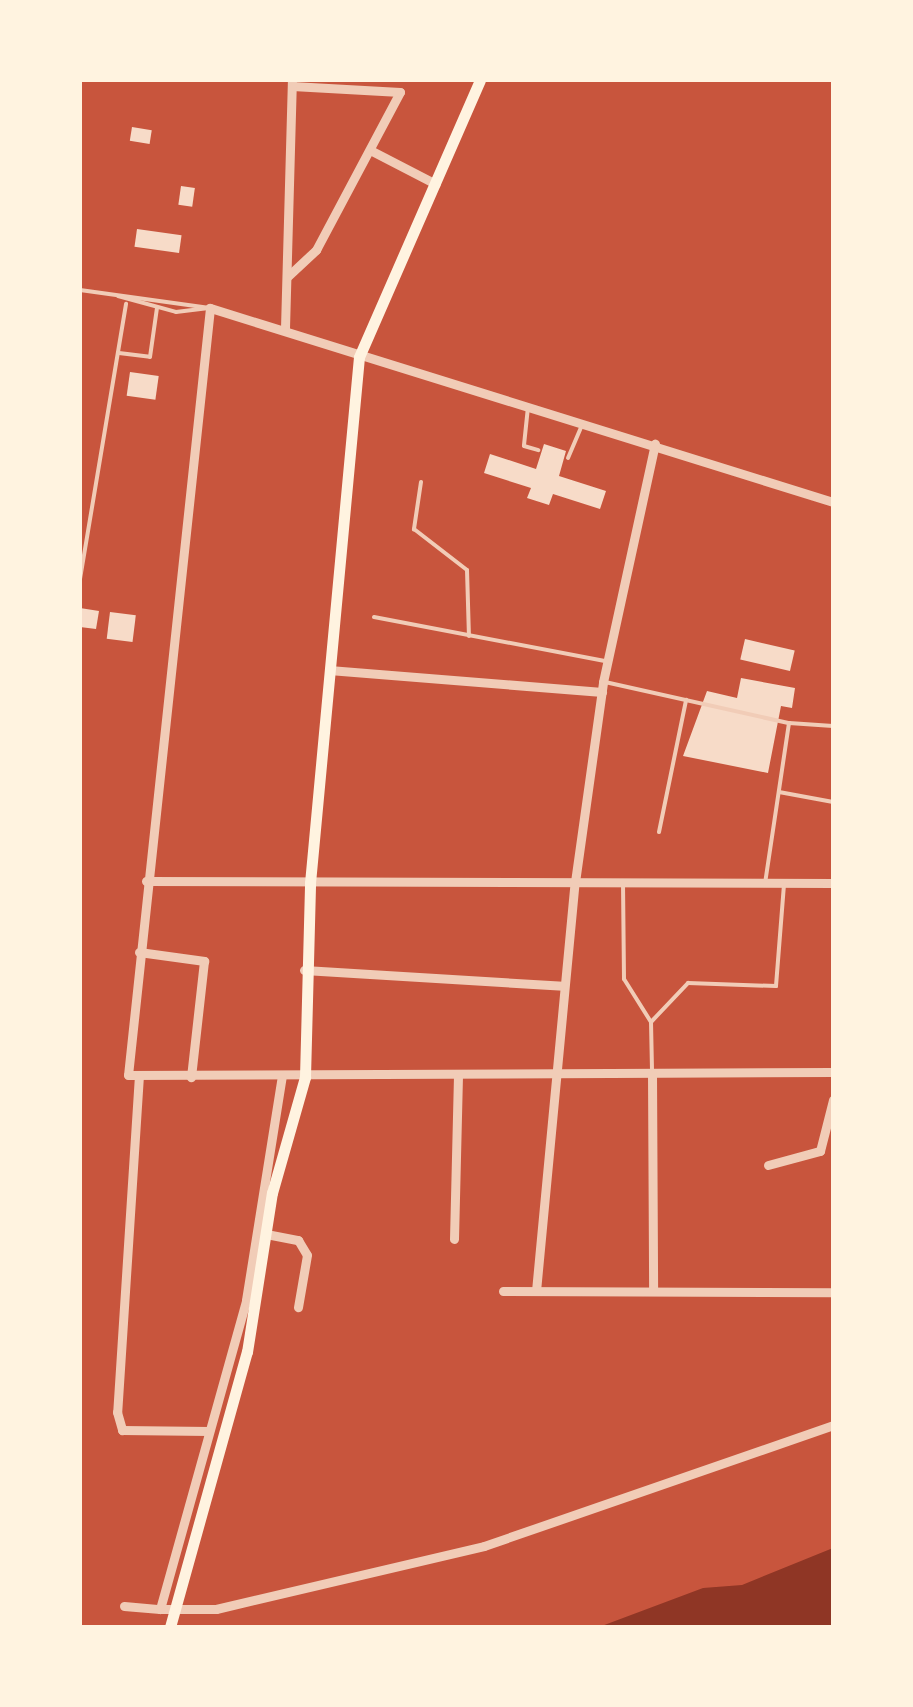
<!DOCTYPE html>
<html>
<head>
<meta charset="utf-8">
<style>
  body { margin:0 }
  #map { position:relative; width:913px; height:1707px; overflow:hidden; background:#c8553d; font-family:"PT Sans Narrow",sans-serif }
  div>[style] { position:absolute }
  .water>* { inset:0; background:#8f3625 }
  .building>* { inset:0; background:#f7dbc8; transform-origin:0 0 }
  .service>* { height:4px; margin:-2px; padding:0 2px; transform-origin:2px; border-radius:2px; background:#f1ccb7 }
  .minor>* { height:9px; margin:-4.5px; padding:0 4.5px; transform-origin:4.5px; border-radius:4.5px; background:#f1ccb7 }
  .secondary>* { height:11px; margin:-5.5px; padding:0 5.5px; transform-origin:5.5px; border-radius:5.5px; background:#fff3e0 }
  span { translate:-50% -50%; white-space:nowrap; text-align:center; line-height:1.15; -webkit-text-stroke:9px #fff3e0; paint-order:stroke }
  .frame { position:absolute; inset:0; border:82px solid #fff3e0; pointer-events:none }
</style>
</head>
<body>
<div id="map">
  <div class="water">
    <div style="clip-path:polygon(833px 1548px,833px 1627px,599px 1627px,703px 1588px,742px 1585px)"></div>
  </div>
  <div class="building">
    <div style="left:132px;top:127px;width:20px;height:14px;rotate:9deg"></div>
    <div style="left:181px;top:186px;width:14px;height:19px;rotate:8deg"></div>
    <div style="left:137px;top:229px;width:45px;height:18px;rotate:8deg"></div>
    <div style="left:130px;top:372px;width:29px;height:24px;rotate:8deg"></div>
    <div style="clip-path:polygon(544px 444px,566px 451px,559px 476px,606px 491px,600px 509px,553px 494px,549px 505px,527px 498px,531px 488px,484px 473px,490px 454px,536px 469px)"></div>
    <div style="clip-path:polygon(80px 608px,99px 611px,96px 629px,80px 627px)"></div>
    <div style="left:110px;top:612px;width:26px;height:27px;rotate:7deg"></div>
    <div style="left:745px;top:639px;width:51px;height:21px;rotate:13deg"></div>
    <div style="clip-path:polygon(741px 678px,795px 688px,792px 708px,781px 706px,768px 773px,683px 756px,707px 691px,737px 698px)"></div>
  </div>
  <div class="service">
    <div style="left:80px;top:290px;width:131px;rotate:7.9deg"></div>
    <div style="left:118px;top:296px;width:60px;rotate:15.4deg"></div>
    <div style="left:176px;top:312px;width:33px;rotate:-7deg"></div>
    <div style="left:119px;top:353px;width:31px;rotate:7deg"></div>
    <div style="left:150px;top:357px;width:49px;rotate:-81.9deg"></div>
    <div style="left:528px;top:407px;width:39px;rotate:96deg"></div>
    <div style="left:524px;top:446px;width:15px;rotate:16deg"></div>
    <div style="left:568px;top:458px;width:34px;rotate:-67deg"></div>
    <div style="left:421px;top:482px;width:48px;rotate:98.5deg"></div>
    <div style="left:414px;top:529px;width:67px;rotate:37.7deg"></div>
    <div style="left:467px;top:570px;width:66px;rotate:88.3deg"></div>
    <div style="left:80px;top:579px;width:279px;rotate:-80.5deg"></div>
    <div style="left:374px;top:617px;width:235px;rotate:10.8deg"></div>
    <div style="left:605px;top:682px;width:189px;rotate:12.6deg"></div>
    <div style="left:789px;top:723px;width:162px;rotate:98.5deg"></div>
    <div style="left:789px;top:723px;width:44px;rotate:3.9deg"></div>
    <div style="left:779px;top:792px;width:55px;rotate:10.5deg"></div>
    <div style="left:659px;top:832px;width:135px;rotate:-78.4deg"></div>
    <div style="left:623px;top:883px;width:96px;rotate:89.4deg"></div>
    <div style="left:624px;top:979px;width:51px;rotate:57.9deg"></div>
    <div style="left:651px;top:1022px;width:48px;rotate:88.8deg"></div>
    <div style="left:651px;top:1022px;width:54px;rotate:-46.5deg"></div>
    <div style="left:688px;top:983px;width:88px;rotate:2deg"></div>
    <div style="left:776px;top:986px;width:101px;rotate:-85.5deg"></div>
  </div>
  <div class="minor">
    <div style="left:370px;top:150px;width:74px;rotate:27.3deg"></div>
    <div style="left:287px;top:277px;width:40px;rotate:-43deg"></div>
    <div style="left:316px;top:250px;width:179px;rotate:-62deg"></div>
    <div style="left:400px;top:92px;width:108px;rotate:-176.8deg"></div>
    <div style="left:285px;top:328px;width:247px;rotate:-88.4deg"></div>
    <div style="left:833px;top:502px;width:653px;rotate:-162.7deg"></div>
    <div style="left:210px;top:308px;width:771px;rotate:96.1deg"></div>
    <div style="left:128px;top:1075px;width:705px;rotate:-0.24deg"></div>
    <div style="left:329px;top:670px;width:274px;rotate:4.6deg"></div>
    <div style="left:146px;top:881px;width:687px;rotate:0.17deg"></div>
    <div style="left:139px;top:952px;width:66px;rotate:7.9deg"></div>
    <div style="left:204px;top:961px;width:117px;rotate:96.4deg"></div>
    <div style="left:304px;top:970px;width:259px;rotate:3.5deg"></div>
    <div style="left:652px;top:1074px;width:216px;rotate:89.7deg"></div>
    <div style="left:139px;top:1075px;width:338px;rotate:93.7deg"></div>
    <div style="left:117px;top:1412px;width:19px;rotate:74deg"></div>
    <div style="left:122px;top:1430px;width:87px;rotate:0.7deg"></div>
    <div style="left:768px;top:1165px;width:54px;rotate:-15.1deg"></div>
    <div style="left:820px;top:1151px;width:53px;rotate:-75.7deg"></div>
    <div style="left:261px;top:1233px;width:38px;rotate:11deg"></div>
    <div style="left:298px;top:1240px;width:17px;rotate:59deg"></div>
    <div style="left:307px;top:1255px;width:53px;rotate:99.8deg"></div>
    <div style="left:454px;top:1239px;width:164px;rotate:-88.6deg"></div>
    <div style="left:503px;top:1291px;width:330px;rotate:0.2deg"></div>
    <div style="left:536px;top:1291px;width:411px;rotate:-84.6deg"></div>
    <div style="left:575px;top:882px;width:202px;rotate:-82deg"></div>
    <div style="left:603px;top:682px;width:244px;rotate:-77.7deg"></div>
    <div style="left:124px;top:1606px;width:36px;rotate:5deg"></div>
    <div style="left:160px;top:1609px;width:321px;rotate:-74.4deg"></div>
    <div style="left:246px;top:1300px;width:227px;rotate:-80.9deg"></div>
    <div style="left:160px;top:1609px;width:56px"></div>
    <div style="left:216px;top:1609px;width:275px;rotate:-13.2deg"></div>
    <div style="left:484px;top:1546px;width:369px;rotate:-19.1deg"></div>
  </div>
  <div class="secondary">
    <div style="left:170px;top:1627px;width:286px;rotate:-74.4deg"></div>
    <div style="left:247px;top:1352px;width:161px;rotate:-81.1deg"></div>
    <div style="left:272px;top:1193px;width:121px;rotate:-74.1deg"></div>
    <div style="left:305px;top:1077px;width:194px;rotate:-88.5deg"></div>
    <div style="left:310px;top:883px;width:528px;rotate:-84.68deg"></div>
    <div style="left:359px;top:357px;width:302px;rotate:-66.4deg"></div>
  </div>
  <div class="frame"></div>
</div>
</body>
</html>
